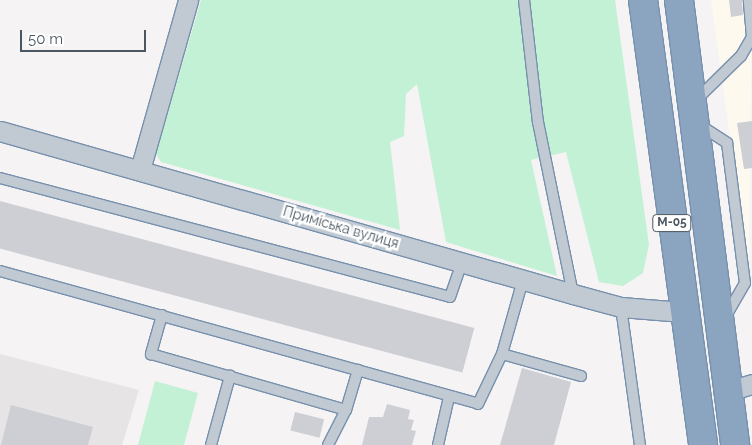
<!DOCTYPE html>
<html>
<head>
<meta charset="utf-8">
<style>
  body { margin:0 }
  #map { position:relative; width:752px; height:445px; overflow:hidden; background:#f5f3f3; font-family:Raleway,sans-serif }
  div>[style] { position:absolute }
  .commercial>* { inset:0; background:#fdf9ef }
  .education>* { inset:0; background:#e6e4e5 }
  .green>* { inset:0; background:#c3f1d5 }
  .building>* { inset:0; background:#cdcfd5; transform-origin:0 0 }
  .roads { filter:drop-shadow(1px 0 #7690ad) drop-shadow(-1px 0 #7690ad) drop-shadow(0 1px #7690ad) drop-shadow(0 -1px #7690ad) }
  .lane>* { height:10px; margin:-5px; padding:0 5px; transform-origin:5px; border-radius:5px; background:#c1cad2 }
  .street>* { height:19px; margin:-9.5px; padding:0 9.5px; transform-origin:9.5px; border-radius:9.5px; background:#c1cad2 }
  .highway>* { height:28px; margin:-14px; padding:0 14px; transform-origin:14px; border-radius:14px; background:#8ba5c1 }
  span { translate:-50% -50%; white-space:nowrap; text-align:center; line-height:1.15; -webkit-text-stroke:5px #fff; paint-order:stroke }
  .shield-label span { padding:1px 4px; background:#fff; border:1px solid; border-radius:4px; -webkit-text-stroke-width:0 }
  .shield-label { font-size:12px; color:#4a5661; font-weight:700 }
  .street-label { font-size:14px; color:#4a5661 }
  .scale { position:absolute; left:20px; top:30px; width:126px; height:22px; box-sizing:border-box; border:2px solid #4a5661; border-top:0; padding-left:6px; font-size:15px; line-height:18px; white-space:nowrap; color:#4a5661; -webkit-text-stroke:4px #fff; paint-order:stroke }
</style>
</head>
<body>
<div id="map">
  <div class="commercial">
    <div style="clip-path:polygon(711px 0,752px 0,749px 278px)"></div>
  </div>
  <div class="education">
    <div style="clip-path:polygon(0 354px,139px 390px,122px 445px,0 445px)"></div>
  </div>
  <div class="green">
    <div style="clip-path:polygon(201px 0,615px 0,649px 245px,643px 273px,623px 286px,599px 282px,566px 152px,531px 160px,557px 276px,446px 242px,417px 84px,406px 94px,404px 136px,390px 142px,400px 230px,161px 162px,156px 154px)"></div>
    <div style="clip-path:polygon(155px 381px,198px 393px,184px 445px,138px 445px)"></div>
  </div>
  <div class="building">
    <div style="clip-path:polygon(729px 0,742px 0,743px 15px,731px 17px)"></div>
    <div style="clip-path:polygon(752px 121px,752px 168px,744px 169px,737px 123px)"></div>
    <div style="left:0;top:201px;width:491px;height:46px;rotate:15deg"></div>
    <div style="clip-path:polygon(522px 368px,571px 382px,554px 445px,500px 445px)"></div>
    <div style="clip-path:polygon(387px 404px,410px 410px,408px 419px,414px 420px,411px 430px,416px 431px,412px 445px,362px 445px,369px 417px,383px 417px)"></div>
    <div style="clip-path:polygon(11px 405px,93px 427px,88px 445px,1px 445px)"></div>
    <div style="left:295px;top:412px;width:30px;height:19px;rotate:14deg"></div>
  </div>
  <div class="roads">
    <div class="lane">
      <div style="left:524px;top:0;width:123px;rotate:83.5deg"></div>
      <div style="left:538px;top:122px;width:176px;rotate:78.5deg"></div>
      <div style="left:696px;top:100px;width:63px;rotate:-44.4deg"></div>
      <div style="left:741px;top:56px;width:22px;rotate:-60deg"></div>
      <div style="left:752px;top:37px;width:37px;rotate:-95deg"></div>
      <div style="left:698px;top:124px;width:35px;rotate:33deg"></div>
      <div style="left:727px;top:143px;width:141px;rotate:82.7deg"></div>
      <div style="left:745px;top:283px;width:39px;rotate:120deg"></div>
      <div style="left:0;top:178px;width:465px;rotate:14.8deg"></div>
      <div style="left:450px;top:297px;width:37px;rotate:-71deg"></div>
      <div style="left:0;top:271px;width:496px;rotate:15.5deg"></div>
      <div style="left:478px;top:404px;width:55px;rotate:-64.4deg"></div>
      <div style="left:502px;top:354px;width:77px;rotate:-74.2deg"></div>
      <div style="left:621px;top:307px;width:139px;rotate:82.2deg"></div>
      <div style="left:162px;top:315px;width:41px;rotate:105.8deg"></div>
      <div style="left:151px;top:354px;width:203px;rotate:16deg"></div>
      <div style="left:502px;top:354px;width:82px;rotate:15.6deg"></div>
      <div style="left:211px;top:445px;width:72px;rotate:-74.6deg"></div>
      <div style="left:328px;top:445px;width:39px;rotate:-63deg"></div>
      <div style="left:346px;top:410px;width:42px;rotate:-73.3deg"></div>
      <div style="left:438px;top:445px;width:49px;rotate:-77.1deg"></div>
    </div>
    <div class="street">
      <div style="left:0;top:131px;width:596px;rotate:15.88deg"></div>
      <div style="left:573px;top:294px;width:50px;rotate:15.2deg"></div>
      <div style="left:621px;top:307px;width:62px;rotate:4.6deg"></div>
      <div style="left:140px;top:170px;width:177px;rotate:-74.2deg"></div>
      <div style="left:729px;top:391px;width:24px;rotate:-17deg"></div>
    </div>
    <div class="highway">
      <div style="left:643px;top:0;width:449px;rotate:82.3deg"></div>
      <div style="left:679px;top:0;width:449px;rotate:82.8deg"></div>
    </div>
  </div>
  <div class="shield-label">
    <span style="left:672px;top:223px">М-05</span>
  </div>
  <div class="street-label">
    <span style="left:341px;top:227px;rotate:16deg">Приміська вулиця</span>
  </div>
  <div class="scale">50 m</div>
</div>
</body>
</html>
